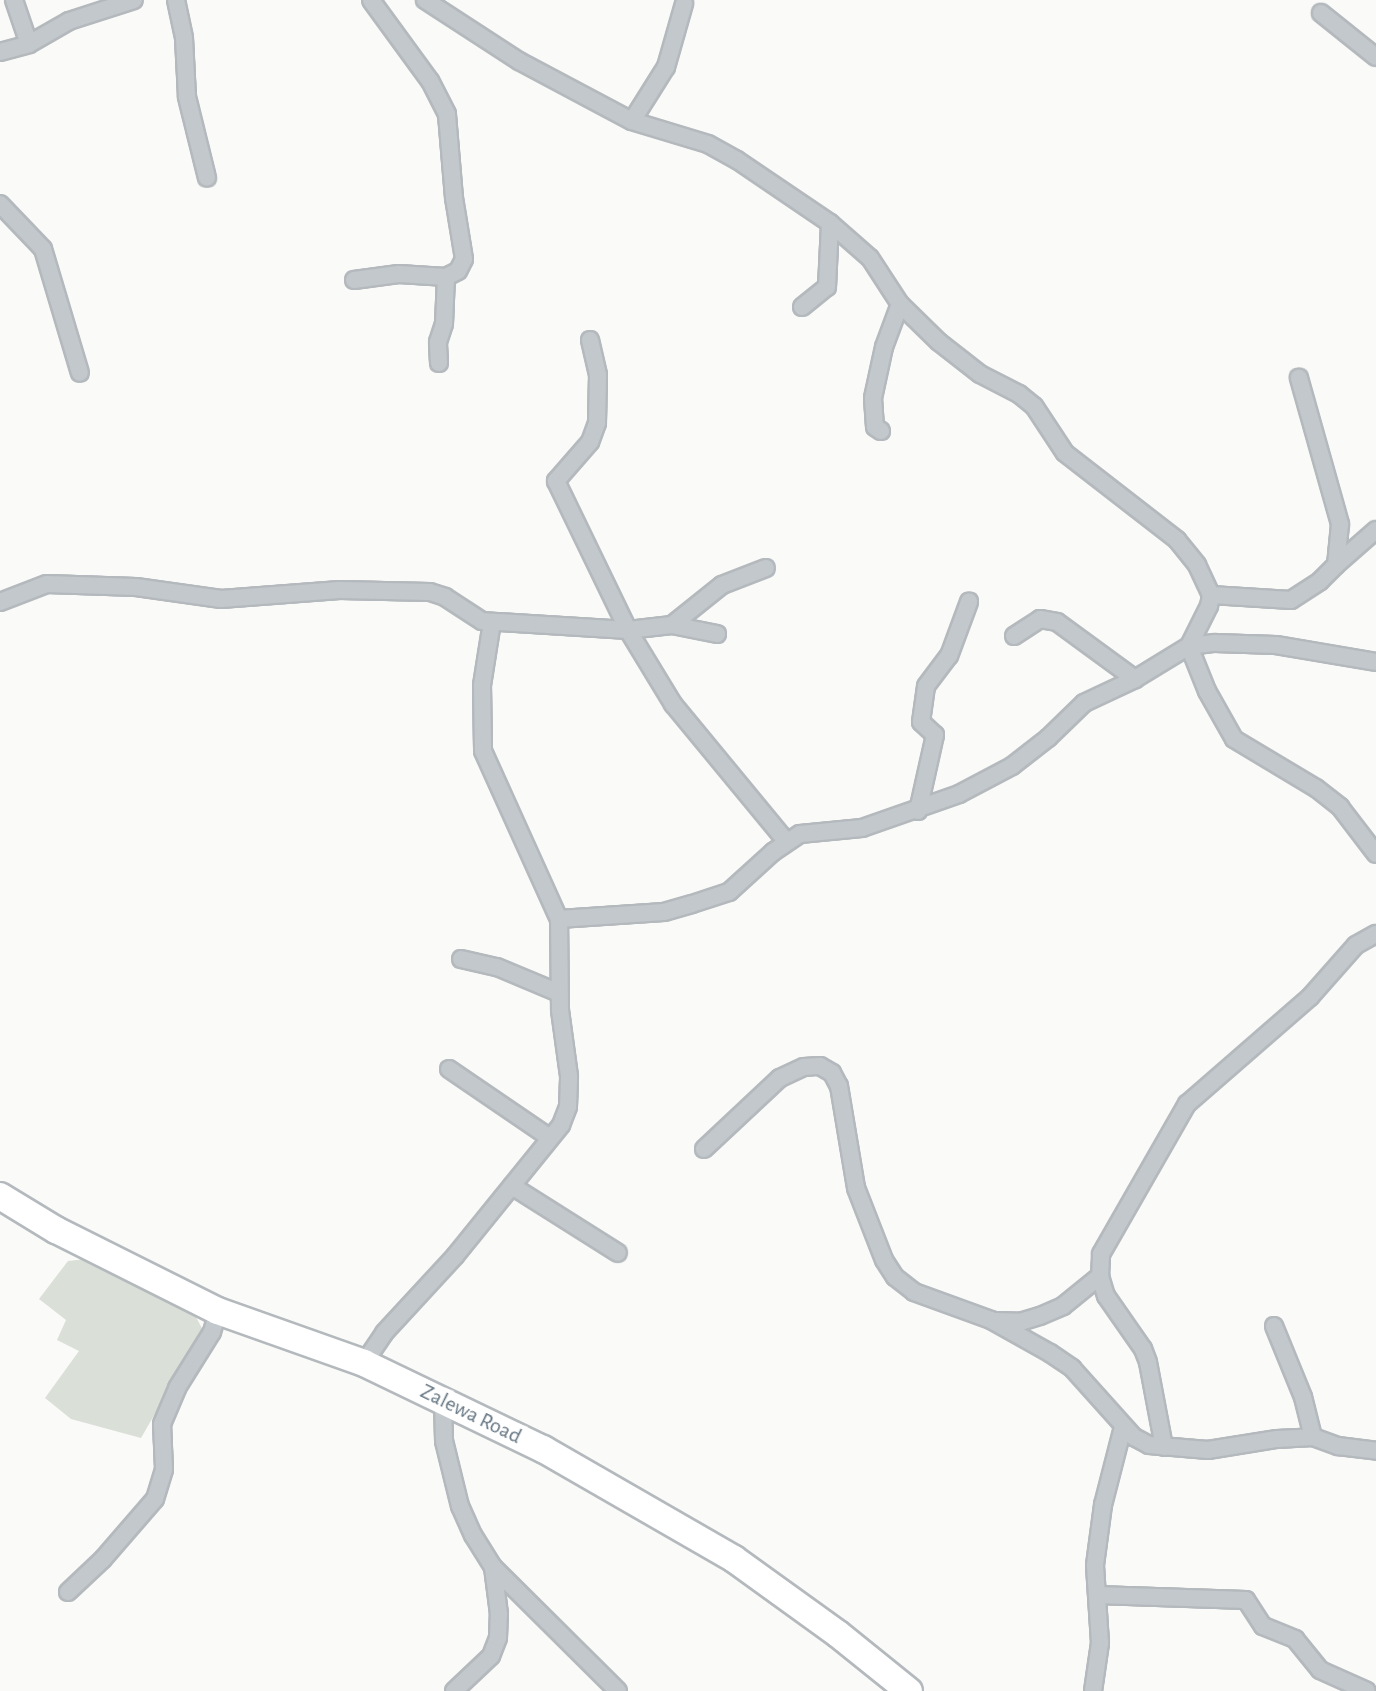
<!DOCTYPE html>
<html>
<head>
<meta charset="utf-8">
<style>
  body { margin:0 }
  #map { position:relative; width:1376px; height:1691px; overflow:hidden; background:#fafaf8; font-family:"Alegreya Sans",sans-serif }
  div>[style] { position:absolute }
  .green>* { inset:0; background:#dadfd7 }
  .roads { filter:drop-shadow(2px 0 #b4b9bd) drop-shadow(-2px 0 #b4b9bd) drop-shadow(0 2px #b4b9bd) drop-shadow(0 -2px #b4b9bd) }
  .minor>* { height:16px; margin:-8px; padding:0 8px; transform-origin:8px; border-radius:8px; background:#c3c8cc }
  .trunk>* { height:26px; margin:-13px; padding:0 13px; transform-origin:13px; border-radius:13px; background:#fff }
  span { translate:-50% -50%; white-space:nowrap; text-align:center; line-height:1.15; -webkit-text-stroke:8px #fff; paint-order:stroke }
  .street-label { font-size:22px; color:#657683 }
</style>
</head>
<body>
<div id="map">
  <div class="green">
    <div style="clip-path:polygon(86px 1259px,196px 1317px,203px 1330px,141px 1438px,71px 1419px,45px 1398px,79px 1351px,57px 1340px,66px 1320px,39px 1299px,68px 1261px)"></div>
  </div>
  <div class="roads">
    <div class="minor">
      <div style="left:14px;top:0;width:46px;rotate:71.2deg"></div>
      <div style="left:176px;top:0;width:39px;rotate:78deg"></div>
      <div style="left:184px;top:38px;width:59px;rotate:87.1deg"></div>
      <div style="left:187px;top:97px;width:83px;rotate:76.1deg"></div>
      <div style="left:425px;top:0;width:112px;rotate:33deg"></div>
      <div style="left:519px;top:61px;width:128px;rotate:28deg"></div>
      <div style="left:632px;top:121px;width:79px;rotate:16.8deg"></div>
      <div style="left:708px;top:144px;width:33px;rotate:29deg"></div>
      <div style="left:737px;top:160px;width:112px;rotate:34.1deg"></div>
      <div style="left:830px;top:223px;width:53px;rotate:41.2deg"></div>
      <div style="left:870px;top:258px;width:55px;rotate:56.9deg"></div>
      <div style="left:900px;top:304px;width:54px;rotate:44.3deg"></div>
      <div style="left:939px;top:342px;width:52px;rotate:38deg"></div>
      <div style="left:980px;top:374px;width:44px;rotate:27.1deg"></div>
      <div style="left:1019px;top:394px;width:19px;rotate:39deg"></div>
      <div style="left:1034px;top:406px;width:56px;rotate:56.6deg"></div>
      <div style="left:1065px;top:453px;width:142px;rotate:37.8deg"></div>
      <div style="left:1177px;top:540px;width:32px;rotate:51deg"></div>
      <div style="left:1197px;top:565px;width:33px;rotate:65deg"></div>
      <div style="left:1211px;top:595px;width:11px;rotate:100deg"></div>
      <div style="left:1209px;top:606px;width:45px;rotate:116.6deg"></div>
      <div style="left:1189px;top:646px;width:48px;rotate:68.2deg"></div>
      <div style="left:1207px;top:691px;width:55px;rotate:60.6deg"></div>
      <div style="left:1234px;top:739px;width:96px;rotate:30.9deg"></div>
      <div style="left:1316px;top:788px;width:31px;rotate:38deg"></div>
      <div style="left:1340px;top:807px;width:59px;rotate:52.5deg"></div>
      <div style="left:1321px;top:13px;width:70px;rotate:38.7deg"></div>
      <div style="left:0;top:52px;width:30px;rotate:-15deg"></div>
      <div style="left:29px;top:44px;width:46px;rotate:-29.9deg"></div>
      <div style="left:69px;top:21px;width:68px;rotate:-17.9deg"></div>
      <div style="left:632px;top:121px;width:64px;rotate:-57.8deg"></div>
      <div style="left:666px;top:67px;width:66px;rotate:-74.1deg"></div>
      <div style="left:0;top:204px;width:62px;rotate:46.3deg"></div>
      <div style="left:43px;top:249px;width:129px;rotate:73.4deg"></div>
      <div style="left:354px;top:280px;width:45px;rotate:-7.6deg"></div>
      <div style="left:399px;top:274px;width:47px;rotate:3.7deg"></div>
      <div style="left:446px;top:277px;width:13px;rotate:-27deg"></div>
      <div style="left:458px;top:271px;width:13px;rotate:-63deg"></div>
      <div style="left:464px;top:259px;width:62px;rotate:-99.3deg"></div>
      <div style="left:454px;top:198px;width:84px;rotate:-94.8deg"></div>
      <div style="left:447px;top:114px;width:37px;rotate:-117deg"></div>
      <div style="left:430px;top:81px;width:100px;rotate:-126.1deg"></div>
      <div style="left:802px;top:307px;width:32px;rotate:-39deg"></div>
      <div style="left:827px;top:287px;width:64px;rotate:-87.3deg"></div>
      <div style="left:590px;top:340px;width:36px;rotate:77deg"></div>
      <div style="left:598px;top:375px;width:48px;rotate:91.2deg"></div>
      <div style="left:597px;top:423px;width:20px;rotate:110deg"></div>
      <div style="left:590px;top:442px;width:52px;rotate:131.1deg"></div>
      <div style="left:556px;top:481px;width:165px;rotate:64.2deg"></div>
      <div style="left:628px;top:630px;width:87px;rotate:58.7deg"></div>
      <div style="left:673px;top:704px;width:178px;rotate:50.5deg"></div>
      <div style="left:439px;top:363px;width:21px;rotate:-93deg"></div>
      <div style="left:438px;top:342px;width:19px;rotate:-72deg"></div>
      <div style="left:444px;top:324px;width:47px;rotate:-87.6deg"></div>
      <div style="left:881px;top:431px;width:7px;rotate:-146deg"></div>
      <div style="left:875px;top:427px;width:29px;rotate:-94deg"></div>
      <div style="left:873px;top:398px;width:52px;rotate:-77.8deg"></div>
      <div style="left:884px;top:347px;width:46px;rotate:-69.6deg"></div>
      <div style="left:1336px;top:565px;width:53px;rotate:-41.2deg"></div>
      <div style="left:1211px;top:595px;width:80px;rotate:3.6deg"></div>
      <div style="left:1291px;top:600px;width:35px;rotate:-33deg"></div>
      <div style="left:1320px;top:581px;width:23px;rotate:-45deg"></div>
      <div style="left:1336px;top:565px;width:41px;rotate:-84.4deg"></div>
      <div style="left:1340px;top:524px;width:152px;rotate:-105.7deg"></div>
      <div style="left:0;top:602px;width:50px;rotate:-21deg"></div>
      <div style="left:47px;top:584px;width:89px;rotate:1.9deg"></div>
      <div style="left:136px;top:587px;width:86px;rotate:8deg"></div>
      <div style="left:221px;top:599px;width:119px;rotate:-4.3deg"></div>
      <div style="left:340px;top:590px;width:90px;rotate:1.3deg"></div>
      <div style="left:430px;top:592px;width:16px;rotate:18deg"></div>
      <div style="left:445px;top:597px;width:44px;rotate:33deg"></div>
      <div style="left:482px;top:621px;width:146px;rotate:3.5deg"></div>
      <div style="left:628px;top:630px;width:44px;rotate:-6.5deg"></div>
      <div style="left:672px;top:625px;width:64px;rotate:-38.7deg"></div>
      <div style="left:722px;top:585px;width:47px;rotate:-21.1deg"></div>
      <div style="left:492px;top:622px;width:64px;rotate:99deg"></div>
      <div style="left:482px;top:685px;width:66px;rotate:89.1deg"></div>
      <div style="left:483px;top:751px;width:184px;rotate:65.7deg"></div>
      <div style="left:672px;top:625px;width:46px;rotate:11.3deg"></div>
      <div style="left:1014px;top:636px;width:31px;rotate:-33deg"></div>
      <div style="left:1040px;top:619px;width:17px;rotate:10deg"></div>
      <div style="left:1057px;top:622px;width:97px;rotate:36.2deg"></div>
      <div style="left:918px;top:811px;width:78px;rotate:-77.4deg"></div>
      <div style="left:935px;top:735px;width:19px;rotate:-137deg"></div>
      <div style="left:921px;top:722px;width:36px;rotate:-82deg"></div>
      <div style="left:926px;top:686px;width:38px;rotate:-53deg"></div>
      <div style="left:949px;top:656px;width:58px;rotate:-69.7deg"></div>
      <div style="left:461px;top:959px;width:37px;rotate:13deg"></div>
      <div style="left:497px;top:967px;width:67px;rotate:22.8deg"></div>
      <div style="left:449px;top:1069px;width:122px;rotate:34.3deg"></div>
      <div style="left:704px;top:1149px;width:104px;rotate:-43.1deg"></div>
      <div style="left:780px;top:1078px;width:26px;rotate:-25deg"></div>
      <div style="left:804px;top:1067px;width:16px;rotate:-4deg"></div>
      <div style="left:820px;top:1066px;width:14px;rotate:30deg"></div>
      <div style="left:832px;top:1073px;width:15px;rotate:62deg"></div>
      <div style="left:839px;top:1086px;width:103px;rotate:80.5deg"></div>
      <div style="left:856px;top:1188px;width:77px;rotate:68.7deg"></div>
      <div style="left:884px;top:1260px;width:20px;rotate:57deg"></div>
      <div style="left:895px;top:1277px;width:24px;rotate:38deg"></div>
      <div style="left:914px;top:1292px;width:82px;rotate:20deg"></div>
      <div style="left:991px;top:1320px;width:68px;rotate:29.2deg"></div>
      <div style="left:1050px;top:1353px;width:27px;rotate:34deg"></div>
      <div style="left:1072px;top:1368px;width:93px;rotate:48.1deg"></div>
      <div style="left:1134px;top:1437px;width:17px;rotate:28deg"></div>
      <div style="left:1149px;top:1445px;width:59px;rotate:4.8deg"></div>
      <div style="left:1208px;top:1450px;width:70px;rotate:-9.1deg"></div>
      <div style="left:1277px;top:1439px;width:36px;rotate:-3deg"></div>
      <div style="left:1313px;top:1437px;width:27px;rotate:20deg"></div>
      <div style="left:1338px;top:1446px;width:38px;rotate:7deg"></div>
      <div style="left:512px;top:1186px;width:125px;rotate:32.3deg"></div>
      <div style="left:996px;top:1321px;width:24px;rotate:2deg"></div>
      <div style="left:1020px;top:1322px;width:21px;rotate:-17deg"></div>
      <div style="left:1040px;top:1316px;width:25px;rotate:-23deg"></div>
      <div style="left:1063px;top:1306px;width:48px;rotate:-39deg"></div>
      <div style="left:1274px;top:1326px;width:77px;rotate:67.8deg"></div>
      <div style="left:1303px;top:1397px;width:41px;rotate:76deg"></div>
      <div style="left:364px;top:1363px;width:36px;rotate:-56deg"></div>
      <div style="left:384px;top:1333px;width:105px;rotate:-47.3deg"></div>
      <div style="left:455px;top:1256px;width:169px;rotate:-51deg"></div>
      <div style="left:561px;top:1125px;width:19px;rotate:-69deg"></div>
      <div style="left:568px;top:1107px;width:31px;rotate:-88deg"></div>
      <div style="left:569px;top:1076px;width:67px;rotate:-97.8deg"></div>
      <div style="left:560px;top:1010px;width:91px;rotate:-90.6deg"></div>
      <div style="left:559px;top:919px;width:105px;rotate:-3.8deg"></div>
      <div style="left:664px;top:912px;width:29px;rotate:-16deg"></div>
      <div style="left:692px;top:904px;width:39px;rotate:-18deg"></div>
      <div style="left:729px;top:892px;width:59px;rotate:-42.3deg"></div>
      <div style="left:773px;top:852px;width:32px;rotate:-34deg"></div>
      <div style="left:800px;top:834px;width:62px;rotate:-5.5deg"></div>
      <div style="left:862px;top:828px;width:103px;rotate:-19.3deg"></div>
      <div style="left:959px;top:794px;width:60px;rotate:-27.8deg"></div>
      <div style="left:1012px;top:766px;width:46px;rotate:-37.9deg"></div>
      <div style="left:1048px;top:738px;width:50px;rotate:-44.2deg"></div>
      <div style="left:1084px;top:703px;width:56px;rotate:-25.2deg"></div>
      <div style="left:1135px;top:679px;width:63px;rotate:-31.4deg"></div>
      <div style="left:1189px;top:646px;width:26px;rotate:-7deg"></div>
      <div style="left:1215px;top:643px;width:61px;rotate:1.9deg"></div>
      <div style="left:1276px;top:645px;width:101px;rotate:9.6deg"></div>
      <div style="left:443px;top:1399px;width:42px;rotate:88.6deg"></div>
      <div style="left:444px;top:1441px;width:67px;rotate:76.2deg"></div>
      <div style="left:460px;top:1506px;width:32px;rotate:66deg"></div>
      <div style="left:473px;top:1535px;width:38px;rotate:58deg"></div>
      <div style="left:493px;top:1567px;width:176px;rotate:44.8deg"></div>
      <div style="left:1164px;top:1447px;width:86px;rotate:-100.7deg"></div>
      <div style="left:1148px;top:1362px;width:14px;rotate:-111deg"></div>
      <div style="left:1143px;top:1349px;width:65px;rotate:-124.9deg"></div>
      <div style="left:1106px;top:1296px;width:21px;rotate:-107deg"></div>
      <div style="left:1100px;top:1276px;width:22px;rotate:-87deg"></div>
      <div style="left:1101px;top:1254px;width:173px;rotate:-60.2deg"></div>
      <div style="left:1187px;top:1104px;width:163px;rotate:-41deg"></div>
      <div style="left:1310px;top:997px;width:69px;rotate:-48.5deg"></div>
      <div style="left:1356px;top:945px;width:23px;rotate:-29deg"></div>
      <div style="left:68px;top:1592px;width:48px;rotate:-43.3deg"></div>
      <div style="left:103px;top:1559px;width:79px;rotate:-49.1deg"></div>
      <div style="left:155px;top:1499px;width:31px;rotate:-73deg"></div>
      <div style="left:164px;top:1469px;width:45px;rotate:-92.5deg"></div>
      <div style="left:162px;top:1424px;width:39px;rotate:-67deg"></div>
      <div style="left:177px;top:1388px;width:66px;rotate:-58deg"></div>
      <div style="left:212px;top:1332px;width:22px;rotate:-74deg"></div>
      <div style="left:1097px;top:1595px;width:149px;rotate:1.9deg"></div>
      <div style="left:1246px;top:1600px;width:31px;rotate:57deg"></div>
      <div style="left:1263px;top:1626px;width:35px;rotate:22deg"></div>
      <div style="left:1295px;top:1639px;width:40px;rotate:51deg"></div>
      <div style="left:1320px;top:1670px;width:51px;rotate:24.1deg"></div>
      <div style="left:454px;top:1691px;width:51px;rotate:-43.4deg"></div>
      <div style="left:491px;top:1656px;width:19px;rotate:-69deg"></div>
      <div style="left:498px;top:1638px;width:24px;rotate:-88deg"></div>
      <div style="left:499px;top:1614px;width:47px;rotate:-97.3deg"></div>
      <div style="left:1093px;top:1691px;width:49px;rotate:-81.7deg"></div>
      <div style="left:1100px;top:1643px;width:78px;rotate:-93.7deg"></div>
      <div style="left:1095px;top:1565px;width:61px;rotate:-82.4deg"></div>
      <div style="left:1103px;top:1505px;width:81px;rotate:-75.6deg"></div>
    </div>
    <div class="trunk">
      <div style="left:0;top:1196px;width:66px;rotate:31.3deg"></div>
      <div style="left:56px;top:1230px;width:181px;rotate:26.6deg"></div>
      <div style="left:218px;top:1311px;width:155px;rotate:19.6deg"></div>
      <div style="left:364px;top:1363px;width:199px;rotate:25.7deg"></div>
      <div style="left:543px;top:1449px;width:220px;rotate:29.9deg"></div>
      <div style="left:734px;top:1559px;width:128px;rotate:35.8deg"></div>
      <div style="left:838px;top:1634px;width:91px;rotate:38.8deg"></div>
    </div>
  </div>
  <div class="street-label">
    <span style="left:471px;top:1414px;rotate:26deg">Zalewa Road</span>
  </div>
</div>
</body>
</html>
